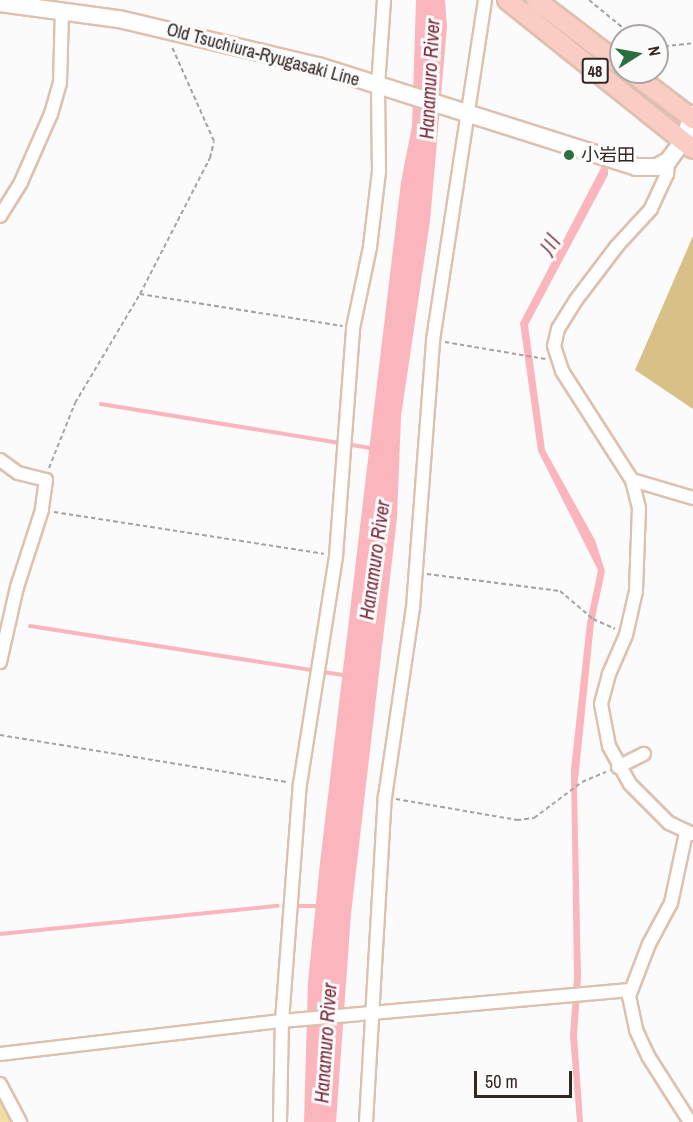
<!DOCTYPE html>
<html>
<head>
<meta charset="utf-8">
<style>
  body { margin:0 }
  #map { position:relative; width:693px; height:1122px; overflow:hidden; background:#fbfbfb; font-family:"Archivo Narrow","Noto Sans JP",sans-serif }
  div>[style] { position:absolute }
  .green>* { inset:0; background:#f2dda2 }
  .forest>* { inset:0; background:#d7c187 }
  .water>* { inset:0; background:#fab5bd }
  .stream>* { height:4px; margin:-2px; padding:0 2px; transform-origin:2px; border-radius:2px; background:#fab5bd }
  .path>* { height:2px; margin-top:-1px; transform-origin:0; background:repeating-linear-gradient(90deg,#a8a3a0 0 4.5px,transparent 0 7.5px) }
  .roads { filter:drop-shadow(2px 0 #dec0af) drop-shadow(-2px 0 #dec0af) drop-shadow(0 2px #dec0af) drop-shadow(0 -2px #dec0af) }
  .street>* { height:12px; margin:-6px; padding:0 6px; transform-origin:6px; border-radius:6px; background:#fff }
  .secondary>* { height:16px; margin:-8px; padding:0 8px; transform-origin:8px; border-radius:8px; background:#fff }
  .primary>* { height:18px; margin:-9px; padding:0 9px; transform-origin:9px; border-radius:9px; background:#fbccc3 }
  .dots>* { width:16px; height:16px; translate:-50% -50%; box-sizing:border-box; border:3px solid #fbfbfb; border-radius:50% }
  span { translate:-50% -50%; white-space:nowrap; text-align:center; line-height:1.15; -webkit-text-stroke:6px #fbfbfb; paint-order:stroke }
  .shield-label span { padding:2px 4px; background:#fbfbfb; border:2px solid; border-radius:4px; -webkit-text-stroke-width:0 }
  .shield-label { font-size:16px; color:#332721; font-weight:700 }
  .street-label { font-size:18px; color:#332721 }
  .poi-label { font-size:18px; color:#332721 }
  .left { translate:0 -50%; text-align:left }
  .water-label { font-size:20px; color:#7a2b3b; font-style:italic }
  .north { position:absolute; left:609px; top:24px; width:60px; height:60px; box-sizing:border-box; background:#fbfbfb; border:2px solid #aba6a4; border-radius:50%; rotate:79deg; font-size:16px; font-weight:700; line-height:24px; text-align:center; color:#332721 }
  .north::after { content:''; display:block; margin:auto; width:21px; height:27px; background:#2a703c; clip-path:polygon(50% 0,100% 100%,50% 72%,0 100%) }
  .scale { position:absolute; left:474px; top:1071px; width:98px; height:27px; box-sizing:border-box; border:3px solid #332721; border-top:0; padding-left:8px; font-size:18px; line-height:21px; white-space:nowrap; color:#332721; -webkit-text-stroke:4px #fbfbfb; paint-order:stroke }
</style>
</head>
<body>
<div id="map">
  <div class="green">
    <div style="clip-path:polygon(0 1084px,20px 1122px,0 1122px)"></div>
  </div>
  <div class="forest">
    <div style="clip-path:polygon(693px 236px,693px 409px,635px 370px)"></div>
  </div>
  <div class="water">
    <div style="clip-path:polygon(416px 0,445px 0,447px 27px,430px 221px,401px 416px,397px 518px,351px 914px,336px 1122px,304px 1122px,308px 982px,320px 863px,401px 182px,412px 126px)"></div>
    <div style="clip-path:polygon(602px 166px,608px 169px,608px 175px,528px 325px,545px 450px,595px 540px,605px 571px,594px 623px,577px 790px,581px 977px,577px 1035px,583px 1122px,577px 1122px,570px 1036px,574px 978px,571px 769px,587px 623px,598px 570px,538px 451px,520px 323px)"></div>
  </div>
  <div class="stream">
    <div style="left:101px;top:404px;width:279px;rotate:9.3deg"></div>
    <div style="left:30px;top:626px;width:323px;rotate:8.9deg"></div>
    <div style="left:297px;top:906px;width:23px"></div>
    <div style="left:0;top:934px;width:279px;rotate:-5.8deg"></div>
  </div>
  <div class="path">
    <div style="left:589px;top:0;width:57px;rotate:39.3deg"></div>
    <div style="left:657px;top:47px;width:36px;rotate:-6deg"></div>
    <div style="left:140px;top:294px;width:205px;rotate:9deg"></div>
    <div style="left:445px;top:342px;width:102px;rotate:9.6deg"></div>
    <div style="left:49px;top:468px;width:70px;rotate:-68.2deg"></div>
    <div style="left:75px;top:403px;width:127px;rotate:-59.2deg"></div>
    <div style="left:140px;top:294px;width:153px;rotate:-62.8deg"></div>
    <div style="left:210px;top:158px;width:17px;rotate:-77deg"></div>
    <div style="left:214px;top:141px;width:103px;rotate:-114.1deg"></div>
    <div style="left:54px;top:512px;width:273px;rotate:8.8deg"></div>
    <div style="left:427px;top:574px;width:134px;rotate:7.3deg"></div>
    <div style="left:560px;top:591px;width:43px;rotate:40.3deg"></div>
    <div style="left:593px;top:619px;width:24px;rotate:24deg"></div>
    <div style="left:0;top:735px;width:292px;rotate:9.3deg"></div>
    <div style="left:396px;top:799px;width:123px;rotate:9.8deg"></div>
    <div style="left:517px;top:820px;width:17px;rotate:-7deg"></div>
    <div style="left:534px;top:818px;width:60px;rotate:-36.9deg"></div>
    <div style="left:582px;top:782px;width:26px;rotate:-23deg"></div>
  </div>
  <div class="roads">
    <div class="street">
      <div style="left:668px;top:161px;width:13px;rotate:94deg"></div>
      <div style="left:667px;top:174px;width:38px;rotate:115deg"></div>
      <div style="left:651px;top:209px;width:50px;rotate:132.6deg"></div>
      <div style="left:617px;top:246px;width:68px;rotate:127.2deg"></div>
      <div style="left:576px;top:300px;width:34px;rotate:122deg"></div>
      <div style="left:558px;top:329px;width:17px;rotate:103deg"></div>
      <div style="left:554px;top:346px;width:26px;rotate:72deg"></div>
      <div style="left:562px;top:371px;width:130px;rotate:57.3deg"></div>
      <div style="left:632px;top:480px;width:29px;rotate:76deg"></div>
      <div style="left:639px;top:508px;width:83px;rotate:92.1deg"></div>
      <div style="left:636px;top:591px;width:45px;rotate:102.8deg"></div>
      <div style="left:626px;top:635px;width:43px;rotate:113.6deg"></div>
      <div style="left:609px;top:674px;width:31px;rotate:105deg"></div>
      <div style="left:601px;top:704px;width:43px;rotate:79.2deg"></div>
      <div style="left:609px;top:746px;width:43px;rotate:61.1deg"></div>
      <div style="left:630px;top:784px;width:55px;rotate:45deg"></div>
      <div style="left:669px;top:823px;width:26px;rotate:25deg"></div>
      <div style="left:0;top:216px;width:40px;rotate:-58deg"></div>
      <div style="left:21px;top:182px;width:74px;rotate:-66.2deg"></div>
      <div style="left:51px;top:114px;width:32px;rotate:-74deg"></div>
      <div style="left:60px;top:83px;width:73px;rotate:-88.4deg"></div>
      <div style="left:0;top:460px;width:22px;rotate:36deg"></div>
      <div style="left:18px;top:473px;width:29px;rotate:14deg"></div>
      <div style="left:46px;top:480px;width:30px;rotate:98deg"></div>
      <div style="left:42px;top:510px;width:81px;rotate:108deg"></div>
      <div style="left:17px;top:587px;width:77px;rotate:102.8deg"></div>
      <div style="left:632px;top:480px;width:64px;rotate:16.4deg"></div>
      <div style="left:618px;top:767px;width:29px;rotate:-27deg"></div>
      <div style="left:686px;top:833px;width:72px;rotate:102.1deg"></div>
      <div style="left:671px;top:903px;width:47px;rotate:118.2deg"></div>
      <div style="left:649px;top:944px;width:56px;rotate:111deg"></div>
      <div style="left:629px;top:996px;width:35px;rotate:78deg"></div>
      <div style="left:636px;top:1030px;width:29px;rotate:65deg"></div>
      <div style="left:648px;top:1056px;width:78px;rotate:57.5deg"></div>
      <div style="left:0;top:1054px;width:284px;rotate:-6.7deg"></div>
      <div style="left:282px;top:1021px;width:349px;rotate:-5.1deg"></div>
      <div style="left:0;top:1084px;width:43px;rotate:62.2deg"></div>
      <div style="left:280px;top:1122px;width:101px;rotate:-88.9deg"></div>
      <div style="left:282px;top:1021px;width:238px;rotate:-85.7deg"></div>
      <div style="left:300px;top:784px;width:231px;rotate:-81deg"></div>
      <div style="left:336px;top:556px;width:229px;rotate:-85.7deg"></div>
      <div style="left:353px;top:328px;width:83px;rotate:-78.1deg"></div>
      <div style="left:370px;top:247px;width:77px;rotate:-83.2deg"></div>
      <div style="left:379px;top:171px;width:85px;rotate:-90.7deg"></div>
      <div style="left:378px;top:86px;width:86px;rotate:-86deg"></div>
      <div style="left:366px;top:1122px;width:326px;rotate:-86.7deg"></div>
      <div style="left:385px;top:797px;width:191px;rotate:-81.6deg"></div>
      <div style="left:413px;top:608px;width:269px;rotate:-85.7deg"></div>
      <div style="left:433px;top:340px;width:343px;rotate:-81.3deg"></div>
    </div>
    <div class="secondary">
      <div style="left:0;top:3px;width:120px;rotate:7.7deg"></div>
      <div style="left:119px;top:19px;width:204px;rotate:13.3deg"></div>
      <div style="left:318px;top:66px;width:334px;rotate:17.6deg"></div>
      <div style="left:636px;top:167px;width:21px"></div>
      <div style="left:657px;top:167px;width:13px;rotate:-29deg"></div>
      <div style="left:668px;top:161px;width:25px;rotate:-53deg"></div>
      <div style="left:683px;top:141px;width:29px;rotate:-70deg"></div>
    </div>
    <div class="primary">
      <div style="left:507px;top:0;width:238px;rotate:38.7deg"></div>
      <div style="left:536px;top:0;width:107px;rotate:37.4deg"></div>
      <div style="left:631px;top:72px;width:78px;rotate:37.2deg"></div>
    </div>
  </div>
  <div class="dots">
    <div style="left:569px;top:155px;background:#2a703c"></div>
  </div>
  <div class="shield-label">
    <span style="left:595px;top:71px">48</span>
  </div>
  <div class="street-label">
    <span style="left:263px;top:55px;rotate:15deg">Old Tsuchiura-Ryugasaki Line</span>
  </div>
  <div class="poi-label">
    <span class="left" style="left:581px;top:155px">小岩田</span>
  </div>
  <div class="water-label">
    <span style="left:429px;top:79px;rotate:-87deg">Hanamuro River</span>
    <span style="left:549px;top:246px;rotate:-62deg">川</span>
    <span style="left:374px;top:560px;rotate:-82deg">Hanamuro River</span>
    <span style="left:325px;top:1043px;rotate:-86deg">Hanamuro River</span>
  </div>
  <div class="north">N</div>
  <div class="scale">50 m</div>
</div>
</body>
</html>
